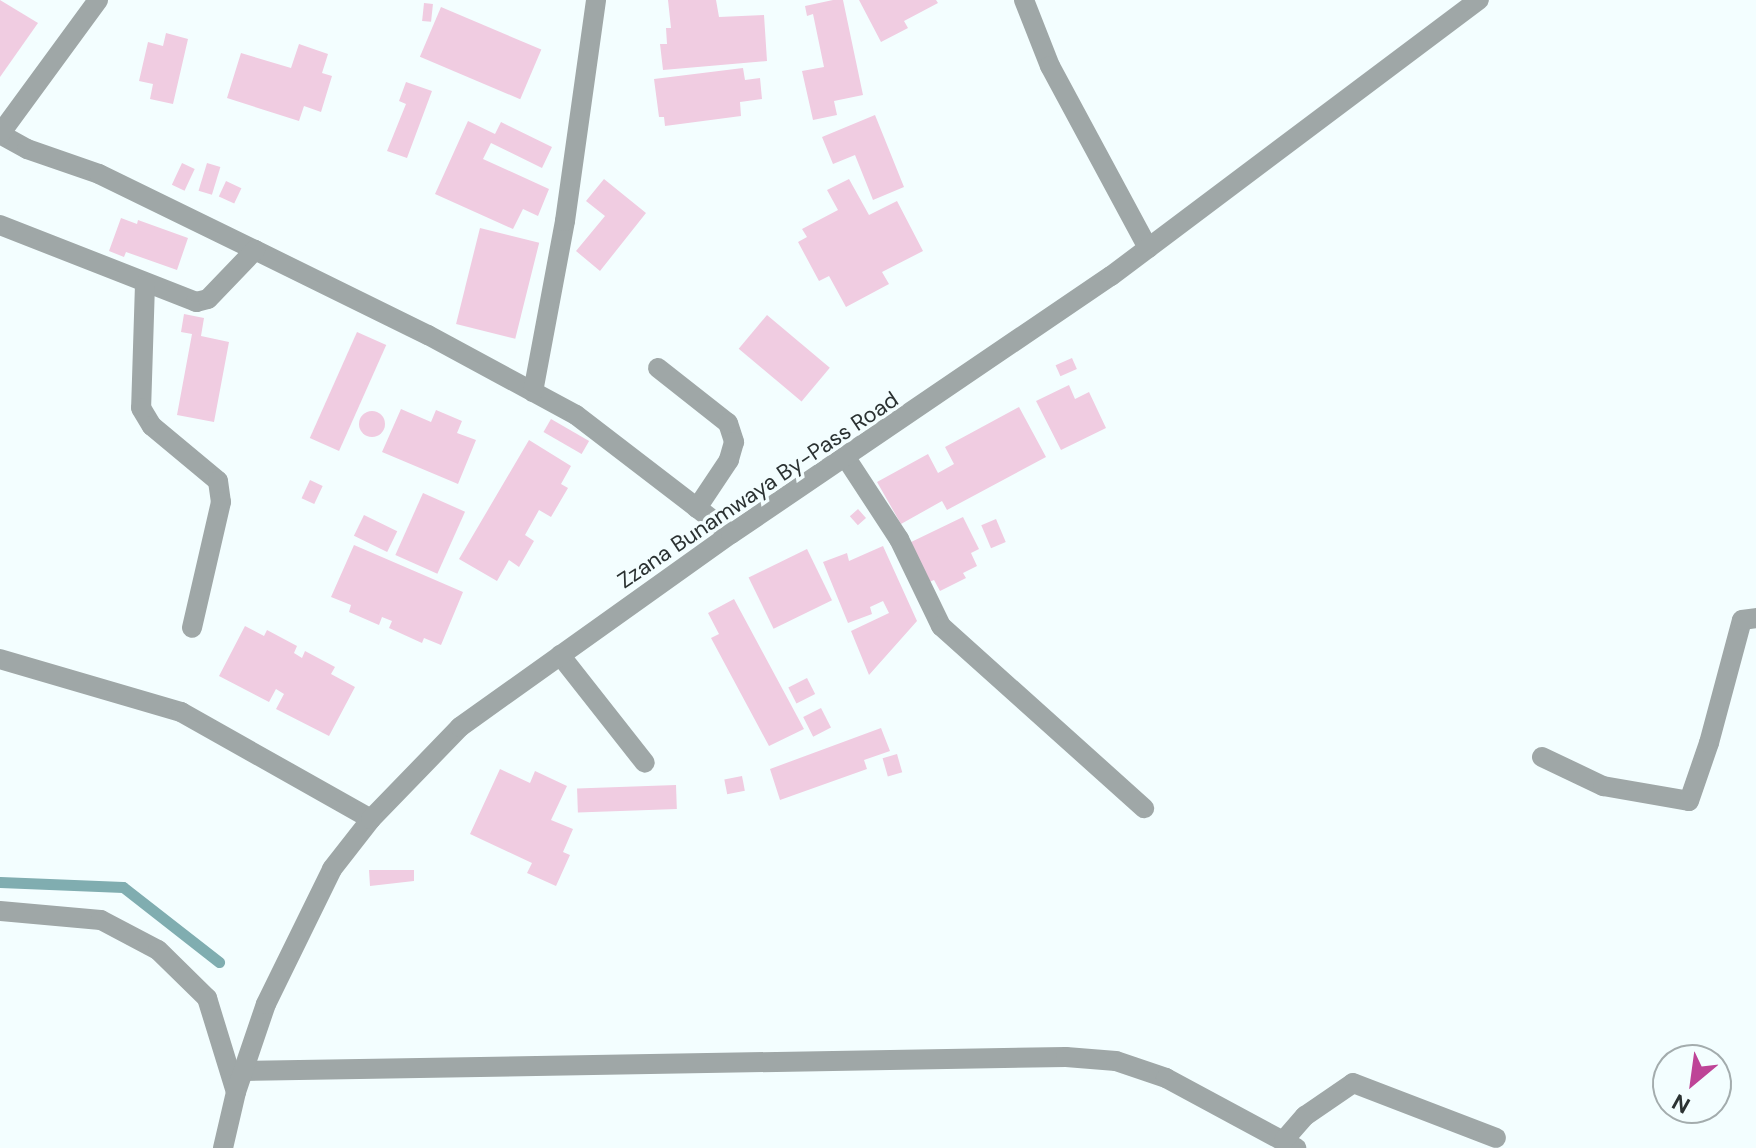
<!DOCTYPE html>
<html>
<head>
<meta charset="utf-8">
<style>
  body { margin:0 }
  #map { position:relative; width:1756px; height:1148px; overflow:hidden; background:#f3feff; font-family:"DM Sans",sans-serif }
  div>[style] { position:absolute }
  .stream>* { height:11px; margin:-5.5px; padding:0 5.5px; transform-origin:5.5px; border-radius:5.5px; background:#80adb0 }
  .building>* { inset:0; background:#f0cce1; transform-origin:0 0 }
  .round { border-radius:50% }
  .minor>* { height:20px; margin:-10px; padding:0 10px; transform-origin:10px; border-radius:10px; background:#9fa7a7 }
  span { translate:-50% -50%; white-space:nowrap; text-align:center; line-height:1.15; -webkit-text-stroke:7px #f3feff; paint-order:stroke }
  .street-label { font-size:22px; color:#2b3232 }
  .north { position:absolute; left:1652px; top:1044px; width:80px; height:80px; box-sizing:border-box; background:#f3feff; border:2px solid #a3acad; border-radius:50%; rotate:209deg; font-size:22px; font-weight:700; line-height:32px; text-align:center; color:#2b3232 }
  .north::after { content:''; display:block; margin:auto; width:28px; height:36px; background:#be4497; clip-path:polygon(50% 0,100% 100%,50% 72%,0 100%) }
</style>
</head>
<body>
<div id="map">
  <div class="stream">
    <div style="left:0;top:882px;width:123px;rotate:2.3deg"></div>
    <div style="left:123px;top:887px;width:122px;rotate:38deg"></div>
  </div>
  <div class="building">
    <div style="clip-path:polygon(0 0,38px 23px,0 77px)"></div>
    <div style="clip-path:polygon(668px 0,716px 0,719px 17px,764px 15px,767px 61px,663px 70px,660px 44px,667px 44px,666px 28px,671px 28px)"></div>
    <div style="clip-path:polygon(833px 0,843px 0,863px 95px,834px 101px,837px 115px,813px 120px,802px 71px,824px 67px,813px 14px,807px 16px,805px 6px)"></div>
    <div style="clip-path:polygon(859px 0,936px 0,938px 3px,904px 21px,908px 28px,881px 42px)"></div>
    <div style="left:424px;top:3px;width:9px;height:18px;rotate:6deg"></div>
    <div style="left:441px;top:7px;width:109px;height:54px;rotate:23deg"></div>
    <div style="clip-path:polygon(166px 33px,188px 39px,173px 104px,150px 99px,153px 84px,139px 81px,148px 42px,163px 46px)"></div>
    <div style="clip-path:polygon(299px 44px,328px 54px,322px 73px,332px 76px,321px 112px,304px 106px,299px 121px,227px 98px,241px 53px,291px 68px)"></div>
    <div style="clip-path:polygon(743px 68px,745px 80px,760px 78px,762px 99px,740px 102px,741px 116px,665px 126px,664px 117px,659px 117px,654px 79px)"></div>
    <div style="clip-path:polygon(406px 82px,432px 91px,407px 158px,387px 151px,406px 104px,399px 101px)"></div>
    <div style="clip-path:polygon(875px 115px,904px 187px,873px 200px,855px 155px,833px 164px,822px 137px)"></div>
    <div style="clip-path:polygon(468px 121px,495px 134px,501px 122px,552px 147px,542px 168px,491px 143px,483px 159px,549px 189px,538px 216px,523px 209px,513px 229px,435px 194px)"></div>
    <div style="left:182px;top:163px;width:14px;height:24px;rotate:25deg"></div>
    <div style="left:207px;top:163px;width:14px;height:29px;rotate:17deg"></div>
    <div style="clip-path:polygon(604px 179px,646px 213px,600px 271px,576px 251px,605px 216px,586px 201px)"></div>
    <div style="clip-path:polygon(849px 179px,869px 215px,897px 201px,923px 251px,882px 272px,889px 284px,846px 307px,829px 276px,819px 281px,798px 242px,807px 237px,802px 229px,838px 210px,827px 190px)"></div>
    <div style="left:226px;top:181px;width:17px;height:17px;rotate:25deg"></div>
    <div style="clip-path:polygon(121px 218px,137px 224px,138px 220px,188px 238px,177px 270px,126px 252px,124px 257px,109px 251px)"></div>
    <div style="left:480px;top:228px;width:61px;height:99px;rotate:14deg"></div>
    <div style="clip-path:polygon(184px 314px,204px 318px,201px 336px,229px 342px,214px 422px,177px 415px,192px 334px,181px 332px)"></div>
    <div style="left:767px;top:315px;width:82px;height:44px;rotate:40deg"></div>
    <div style="left:357px;top:332px;width:32px;height:116px;rotate:24deg"></div>
    <div style="left:1072px;top:358px;width:12px;height:18px;rotate:66deg"></div>
    <div style="clip-path:polygon(1069px 385px,1075px 399px,1089px 392px,1106px 428px,1061px 450px,1036px 401px)"></div>
    <div style="clip-path:polygon(1019px 407px,1046px 457px,947px 510px,942px 501px,901px 524px,877px 482px,928px 454px,938px 473px,954px 464px,945px 447px)"></div>
    <div style="clip-path:polygon(401px 409px,431px 422px,436px 410px,462px 421px,457px 433px,476px 440px,458px 484px,382px 452px)"></div>
    <div class="round" style="left:359px;top:411px;width:26px;height:26px"></div>
    <div style="left:551px;top:419px;width:44px;height:15px;rotate:30deg"></div>
    <div style="clip-path:polygon(529px 440px,571px 466px,561px 484px,568px 488px,551px 517px,539px 510px,525px 535px,534px 541px,519px 567px,509px 560px,497px 581px,459px 559px)"></div>
    <div style="left:310px;top:480px;width:14px;height:20px;rotate:25deg"></div>
    <div style="left:423px;top:493px;width:46px;height:68px;rotate:24deg"></div>
    <div style="left:858px;top:509px;width:12px;height:11px;rotate:48deg"></div>
    <div style="left:364px;top:515px;width:37px;height:23px;rotate:26deg"></div>
    <div style="clip-path:polygon(963px 517px,979px 549px,971px 553px,977px 566px,963px 573px,966px 578px,940px 591px,934px 580px,927px 583px,907px 544px)"></div>
    <div style="left:996px;top:519px;width:25px;height:16px;rotate:67deg"></div>
    <div style="clip-path:polygon(354px 545px,463px 592px,441px 645px,424px 638px,422px 643px,389px 628px,392px 621px,382px 617px,379px 625px,349px 612px,351px 605px,331px 597px)"></div>
    <div style="clip-path:polygon(883px 546px,917px 621px,869px 675px,851px 631px,889px 613px,883px 601px,870px 607px,872px 614px,848px 623px,823px 562px,847px 553px,849px 561px)"></div>
    <div style="left:807px;top:549px;width:57px;height:65px;rotate:64deg"></div>
    <div style="clip-path:polygon(734px 599px,804px 729px,769px 746px,711px 638px,719px 634px,708px 613px)"></div>
    <div style="clip-path:polygon(245px 626px,264px 636px,267px 630px,297px 646px,294px 653px,302px 658px,305px 651px,335px 667px,331px 674px,355px 687px,329px 736px,276px 709px,284px 694px,276px 689px,269px 702px,219px 676px)"></div>
    <div style="left:807px;top:678px;width:18px;height:21px;rotate:63deg"></div>
    <div style="left:821px;top:708px;width:22px;height:20px;rotate:63deg"></div>
    <div style="clip-path:polygon(881px 728px,890px 751px,864px 760px,867px 769px,780px 800px,770px 769px)"></div>
    <div style="left:897px;top:754px;width:19px;height:15px;rotate:74deg"></div>
    <div style="clip-path:polygon(500px 769px,530px 783px,535px 771px,567px 786px,551px 820px,573px 829px,563px 852px,570px 855px,556px 886px,527px 873px,532px 863px,470px 834px)"></div>
    <div style="left:742px;top:776px;width:15px;height:18px;rotate:79deg"></div>
    <div style="left:676px;top:785px;width:24px;height:99px;rotate:88deg"></div>
    <div style="clip-path:polygon(369px 870px,414px 870px,414px 881px,370px 886px)"></div>
  </div>
  <div class="minor">
    <div style="left:1024px;top:0;width:71px;rotate:68.5deg"></div>
    <div style="left:1050px;top:66px;width:207px;rotate:61.7deg"></div>
    <div style="left:0;top:134px;width:31px;rotate:29deg"></div>
    <div style="left:27px;top:149px;width:76px;rotate:19.1deg"></div>
    <div style="left:99px;top:174px;width:174px;rotate:26deg"></div>
    <div style="left:255px;top:250px;width:193px;rotate:26.2deg"></div>
    <div style="left:428px;top:335px;width:168px;rotate:28.4deg"></div>
    <div style="left:576px;top:415px;width:195px;rotate:37.5deg"></div>
    <div style="left:0;top:134px;width:166px;rotate:-53.8deg"></div>
    <div style="left:0;top:225px;width:211px;rotate:21.4deg"></div>
    <div style="left:196px;top:302px;width:12px;rotate:-14deg"></div>
    <div style="left:208px;top:299px;width:68px;rotate:-46.2deg"></div>
    <div style="left:145px;top:284px;width:124px;rotate:91.8deg"></div>
    <div style="left:141px;top:408px;width:21px;rotate:59deg"></div>
    <div style="left:152px;top:426px;width:86px;rotate:39.8deg"></div>
    <div style="left:218px;top:481px;width:21px;rotate:82deg"></div>
    <div style="left:221px;top:502px;width:129px;rotate:103deg"></div>
    <div style="left:658px;top:368px;width:89px;rotate:38.2deg"></div>
    <div style="left:728px;top:423px;width:20px;rotate:72deg"></div>
    <div style="left:734px;top:442px;width:19px;rotate:106deg"></div>
    <div style="left:729px;top:460px;width:58px;rotate:123.7deg"></div>
    <div style="left:533px;top:392px;width:174px;rotate:-79.4deg"></div>
    <div style="left:565px;top:221px;width:223px;rotate:-82deg"></div>
    <div style="left:846px;top:458px;width:97px;rotate:56.8deg"></div>
    <div style="left:899px;top:539px;width:97px;rotate:64.2deg"></div>
    <div style="left:941px;top:626px;width:273px;rotate:41.9deg"></div>
    <div style="left:560px;top:655px;width:137px;rotate:51.8deg"></div>
    <div style="left:0;top:659px;width:189px;rotate:16.3deg"></div>
    <div style="left:181px;top:712px;width:218px;rotate:29.4deg"></div>
    <div style="left:1542px;top:757px;width:68px;rotate:25.4deg"></div>
    <div style="left:1603px;top:786px;width:87px;rotate:9.9deg"></div>
    <div style="left:1689px;top:801px;width:61px;rotate:-71deg"></div>
    <div style="left:1709px;top:743px;width:127px;rotate:-75deg"></div>
    <div style="left:1742px;top:620px;width:14px;rotate:-8deg"></div>
    <div style="left:0;top:911px;width:101px;rotate:5.1deg"></div>
    <div style="left:101px;top:920px;width:64px;rotate:27.8deg"></div>
    <div style="left:158px;top:950px;width:69px;rotate:44.4deg"></div>
    <div style="left:207px;top:998px;width:98px;rotate:72.9deg"></div>
    <div style="left:244px;top:1071px;width:822px;rotate:-0.98deg"></div>
    <div style="left:1066px;top:1057px;width:50px;rotate:4.6deg"></div>
    <div style="left:1116px;top:1061px;width:53px;rotate:18.8deg"></div>
    <div style="left:1166px;top:1078px;width:148px;rotate:28.3deg"></div>
    <div style="left:1284px;top:1140px;width:32px;rotate:-49deg"></div>
    <div style="left:1305px;top:1116px;width:58px;rotate:-34.5deg"></div>
    <div style="left:1353px;top:1083px;width:153px;rotate:21deg"></div>
    <div style="left:223px;top:1148px;width:57px;rotate:-76.9deg"></div>
    <div style="left:236px;top:1092px;width:93px;rotate:-71.2deg"></div>
    <div style="left:266px;top:1004px;width:150px;rotate:-63.9deg"></div>
    <div style="left:332px;top:869px;width:63px;rotate:-52deg"></div>
    <div style="left:371px;top:819px;width:128px;rotate:-45.9deg"></div>
    <div style="left:460px;top:727px;width:333px;rotate:-35.5deg"></div>
    <div style="left:731px;top:534px;width:459px;rotate:-34.2deg"></div>
    <div style="left:1111px;top:276px;width:460px;rotate:-36.9deg"></div>
  </div>
  <div class="street-label">
    <span style="left:758px;top:490px;rotate:-34deg">Zzana Bunamwaya By-Pass Road</span>
  </div>
  <div class="north">N</div>
</div>
</body>
</html>
